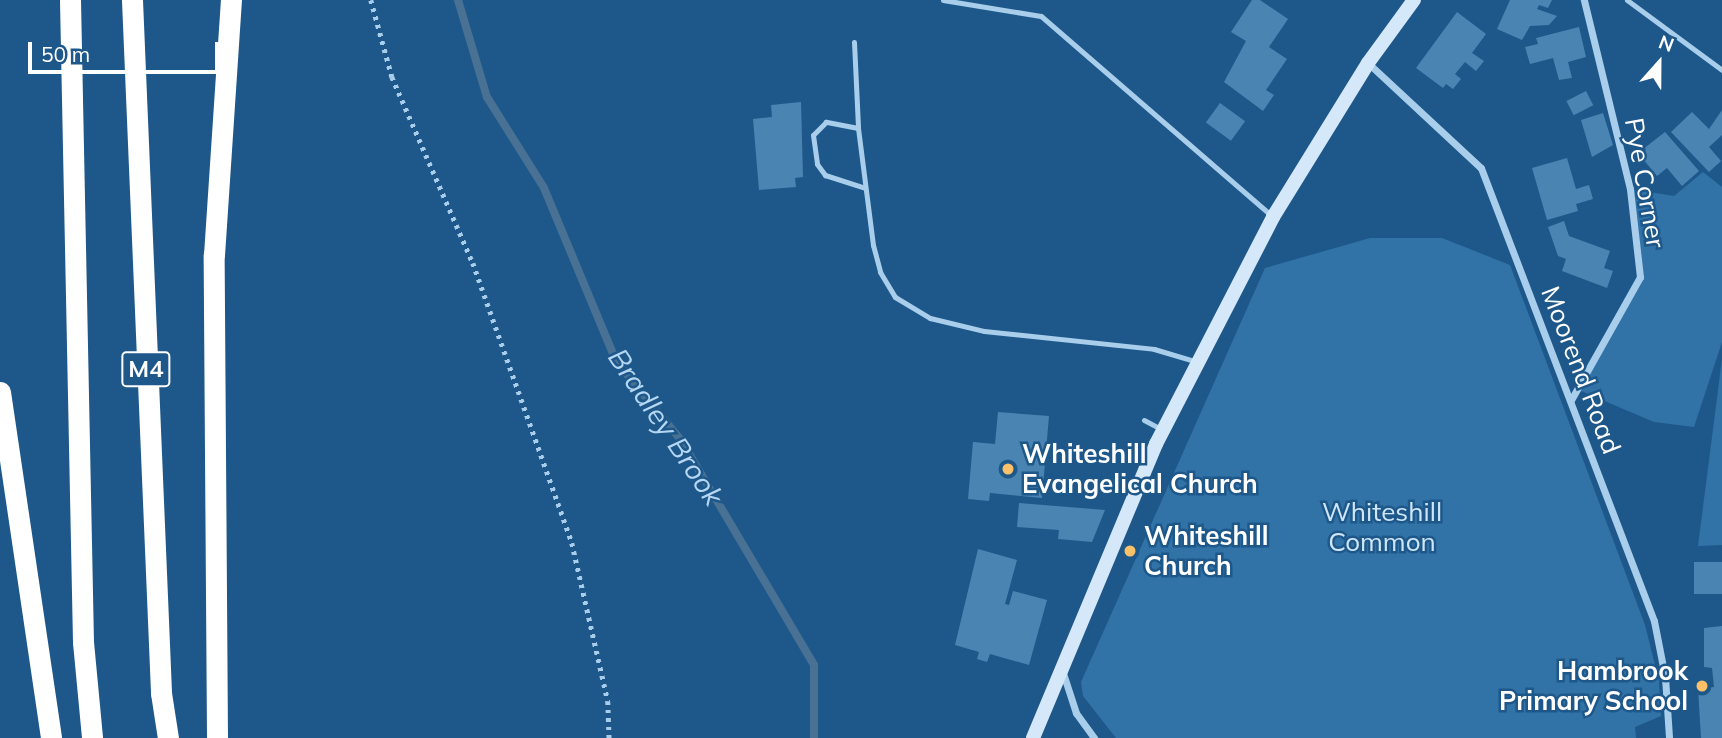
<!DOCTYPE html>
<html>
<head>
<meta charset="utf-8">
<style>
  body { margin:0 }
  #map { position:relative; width:1722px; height:738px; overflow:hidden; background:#1e588a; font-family:Mulish,sans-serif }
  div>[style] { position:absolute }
  .green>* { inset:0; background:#3172a7 }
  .stream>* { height:8px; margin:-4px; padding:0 4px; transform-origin:4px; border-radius:4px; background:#487194 }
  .building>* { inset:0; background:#4a84b3; transform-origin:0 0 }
  .path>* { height:4.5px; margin-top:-2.25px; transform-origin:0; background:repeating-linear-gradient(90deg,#a9ceec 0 3.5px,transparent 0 8.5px) }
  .lane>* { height:5px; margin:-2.5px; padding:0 2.5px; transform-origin:2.5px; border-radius:2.5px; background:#a9ceec }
  .street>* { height:7px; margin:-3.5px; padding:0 3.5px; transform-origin:3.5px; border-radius:3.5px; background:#a9ceec }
  .secondary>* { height:14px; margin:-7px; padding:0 7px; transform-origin:7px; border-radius:7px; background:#d5e8f9 }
  .highway>* { height:21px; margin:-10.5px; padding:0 10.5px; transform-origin:10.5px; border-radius:10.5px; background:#fff }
  .dots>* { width:19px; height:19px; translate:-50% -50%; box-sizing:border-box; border:4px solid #1e588a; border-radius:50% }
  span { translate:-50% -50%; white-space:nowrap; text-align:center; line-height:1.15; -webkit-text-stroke:5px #1e588a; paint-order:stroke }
  .shield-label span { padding:2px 5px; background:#1e588a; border:2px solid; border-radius:5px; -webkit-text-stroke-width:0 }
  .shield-label { font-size:24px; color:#fff; font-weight:700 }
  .street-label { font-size:26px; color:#fff }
  .poi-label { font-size:26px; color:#fff; font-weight:700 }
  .left { translate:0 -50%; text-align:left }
  .right { translate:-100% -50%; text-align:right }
  .park-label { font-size:26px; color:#cee6f8 }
  .water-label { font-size:28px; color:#b5d7f3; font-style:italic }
  .north { position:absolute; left:1624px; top:28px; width:70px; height:70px; -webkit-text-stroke:5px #1e588a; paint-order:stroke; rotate:21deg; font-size:19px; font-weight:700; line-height:28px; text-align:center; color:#fff }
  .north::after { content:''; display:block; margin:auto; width:24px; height:32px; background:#fff; clip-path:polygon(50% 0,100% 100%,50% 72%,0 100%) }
  .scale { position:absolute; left:28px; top:42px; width:191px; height:32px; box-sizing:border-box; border:4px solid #fff; border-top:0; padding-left:9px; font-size:21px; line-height:24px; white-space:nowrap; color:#fff; -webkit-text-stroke:5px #1e588a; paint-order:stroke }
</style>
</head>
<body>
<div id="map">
  <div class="green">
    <div style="clip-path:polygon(1703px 172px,1722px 187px,1722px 342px,1694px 427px,1654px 422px,1581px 391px,1640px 277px,1630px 189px,1674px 196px)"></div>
    <div style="clip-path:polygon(1370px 238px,1442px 238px,1510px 265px,1645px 625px,1659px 681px,1661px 716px,1635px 727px,1636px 738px,1116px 738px,1083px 696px,1081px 682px,1265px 268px)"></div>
    <div style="clip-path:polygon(1722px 359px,1722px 545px,1698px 546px)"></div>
  </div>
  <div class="stream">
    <div style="left:458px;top:0;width:101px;rotate:73.4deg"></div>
    <div style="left:487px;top:97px;width:107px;rotate:57.9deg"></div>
    <div style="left:544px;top:188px;width:187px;rotate:67.4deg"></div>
    <div style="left:616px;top:361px;width:102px;rotate:50.6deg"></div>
    <div style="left:681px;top:440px;width:261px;rotate:59.4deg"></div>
    <div style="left:814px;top:665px;width:73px;rotate:90deg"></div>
  </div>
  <div class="building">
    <div style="clip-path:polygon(1252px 0,1260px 0,1288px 19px,1269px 47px,1287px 59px,1266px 90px,1274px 95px,1263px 111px,1224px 82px,1246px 41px,1231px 32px)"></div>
    <div style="clip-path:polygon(1510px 0,1552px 0,1548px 8px,1539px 5px,1537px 9px,1557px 16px,1549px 25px,1530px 26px,1522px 40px,1497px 29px)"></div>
    <div style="clip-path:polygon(1457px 12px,1486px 34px,1472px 53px,1484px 61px,1476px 71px,1465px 62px,1455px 74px,1461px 79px,1453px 89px,1446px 84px,1443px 88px,1416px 68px)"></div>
    <div style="clip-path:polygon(1579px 27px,1586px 57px,1568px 62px,1572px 78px,1559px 80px,1553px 58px,1530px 64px,1525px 47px,1538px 44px,1536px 38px)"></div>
    <div style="left:1586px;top:91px;width:16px;height:22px;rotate:63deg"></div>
    <div style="clip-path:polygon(801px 102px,803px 177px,795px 178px,796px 187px,759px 190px,753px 119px,772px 117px,771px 105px)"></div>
    <div style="left:1220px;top:103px;width:31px;height:24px;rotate:36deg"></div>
    <div style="clip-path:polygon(1722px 110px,1722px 135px,1709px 147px,1721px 161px,1709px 172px,1671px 132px,1692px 112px,1709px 129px)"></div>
    <div style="clip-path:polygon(1603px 113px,1613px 145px,1592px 157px,1581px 120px)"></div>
    <div style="clip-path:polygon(1665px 132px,1699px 171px,1682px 186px,1667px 168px,1657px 176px,1638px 153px)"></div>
    <div style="clip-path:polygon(1567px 158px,1576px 189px,1589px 185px,1593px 199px,1576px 204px,1578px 211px,1547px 220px,1532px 168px)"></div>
    <div style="clip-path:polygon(1564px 221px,1569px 236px,1610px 251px,1604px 268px,1613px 271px,1607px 288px,1562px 271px,1566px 259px,1558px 256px,1548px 227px)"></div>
    <div style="clip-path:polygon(998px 412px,1049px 416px,1042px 498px,990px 493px,989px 501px,968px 499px,973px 442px,995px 444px)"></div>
    <div style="clip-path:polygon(1019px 503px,1105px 510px,1092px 542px,1058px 539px,1059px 530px,1017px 527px)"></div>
    <div style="clip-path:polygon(978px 549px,1017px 560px,1005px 604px,1009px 605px,1013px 591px,1047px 600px,1029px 665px,990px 654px,987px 662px,977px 659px,979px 652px,955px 645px)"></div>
    <div style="left:1722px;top:562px;width:32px;height:28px;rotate:90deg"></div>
    <div style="clip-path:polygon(1722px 626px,1722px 738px,1701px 738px,1698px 688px,1714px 687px,1712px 668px,1704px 667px,1704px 628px)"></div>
  </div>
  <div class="path">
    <div style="left:371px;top:0;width:80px;rotate:74.7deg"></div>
    <div style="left:392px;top:77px;width:203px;rotate:66.5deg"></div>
    <div style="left:473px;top:263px;width:297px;rotate:70.5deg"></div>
    <div style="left:572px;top:543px;width:162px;rotate:77.2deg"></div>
    <div style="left:608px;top:701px;width:37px;rotate:88deg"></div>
  </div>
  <div class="lane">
    <div style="left:943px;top:0;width:99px;rotate:9.3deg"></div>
    <div style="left:1041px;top:16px;width:304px;rotate:40.9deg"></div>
    <div style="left:1627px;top:0;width:118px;rotate:36.4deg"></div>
    <div style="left:854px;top:42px;width:86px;rotate:87.3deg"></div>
    <div style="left:858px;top:128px;width:118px;rotate:82.7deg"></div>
    <div style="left:873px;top:245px;width:28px;rotate:75deg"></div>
    <div style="left:880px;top:272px;width:29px;rotate:59deg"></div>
    <div style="left:895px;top:297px;width:41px;rotate:31deg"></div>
    <div style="left:930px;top:318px;width:56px;rotate:13.5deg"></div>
    <div style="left:984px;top:331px;width:171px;rotate:6deg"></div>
    <div style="left:1154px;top:349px;width:46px;rotate:16.5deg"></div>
    <div style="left:858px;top:128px;width:33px;rotate:-169deg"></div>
    <div style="left:826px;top:122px;width:18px;rotate:135deg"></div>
    <div style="left:813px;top:135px;width:29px;rotate:82deg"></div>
    <div style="left:817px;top:164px;width:14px;rotate:54deg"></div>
    <div style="left:825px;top:175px;width:42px;rotate:18deg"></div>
    <div style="left:1144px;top:420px;width:21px;rotate:28deg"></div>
  </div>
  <div class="street">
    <div style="left:1368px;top:63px;width:154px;rotate:42.9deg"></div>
    <div style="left:1481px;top:168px;width:485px;rotate:69.1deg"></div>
    <div style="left:1654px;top:621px;width:57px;rotate:78.9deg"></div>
    <div style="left:1665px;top:677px;width:61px;rotate:86.2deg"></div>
    <div style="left:1571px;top:400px;width:141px;rotate:-60.7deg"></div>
    <div style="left:1640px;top:277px;width:89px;rotate:-96.5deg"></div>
    <div style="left:1630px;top:189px;width:195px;rotate:-103.7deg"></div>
    <div style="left:1063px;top:673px;width:42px;rotate:72deg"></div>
    <div style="left:1076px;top:713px;width:31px;rotate:54deg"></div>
  </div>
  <div class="secondary">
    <div style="left:1033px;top:738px;width:319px;rotate:-67.3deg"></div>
    <div style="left:1156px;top:444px;width:255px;rotate:-62.7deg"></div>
    <div style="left:1273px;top:217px;width:181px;rotate:-58.3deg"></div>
    <div style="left:1368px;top:63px;width:78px;rotate:-53.9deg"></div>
  </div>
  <div class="highway">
    <div style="left:70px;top:0;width:642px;rotate:88.84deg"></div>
    <div style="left:83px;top:642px;width:96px;rotate:84.6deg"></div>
    <div style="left:132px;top:0;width:694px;rotate:87.6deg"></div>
    <div style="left:161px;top:693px;width:46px;rotate:81.2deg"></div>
    <div style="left:0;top:392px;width:350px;rotate:81.6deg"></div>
    <div style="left:217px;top:738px;width:483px;rotate:-90.4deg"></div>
    <div style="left:214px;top:255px;width:256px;rotate:-86.2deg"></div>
  </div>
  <div class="dots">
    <div style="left:1008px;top:469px;background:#fbc168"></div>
    <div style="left:1130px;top:551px;background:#fbc168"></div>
    <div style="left:1702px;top:686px;background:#fbc168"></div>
  </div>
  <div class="shield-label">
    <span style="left:146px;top:369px">M4</span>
  </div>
  <div class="street-label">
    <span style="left:1645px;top:183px;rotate:80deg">Pye Corner</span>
    <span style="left:1581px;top:370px;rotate:69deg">Moorend Road</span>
  </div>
  <div class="poi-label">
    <span class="left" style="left:1022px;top:469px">Whiteshill<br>Evangelical Church</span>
    <span class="left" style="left:1144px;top:551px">Whiteshill<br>Church</span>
    <span class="right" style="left:1688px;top:686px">Hambrook<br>Primary School</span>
  </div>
  <div class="park-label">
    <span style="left:1382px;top:527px">Whiteshill<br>Common</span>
  </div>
  <div class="water-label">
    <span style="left:666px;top:427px;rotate:56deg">Bradley Brook</span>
  </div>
  <div class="north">N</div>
  <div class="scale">50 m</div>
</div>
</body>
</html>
